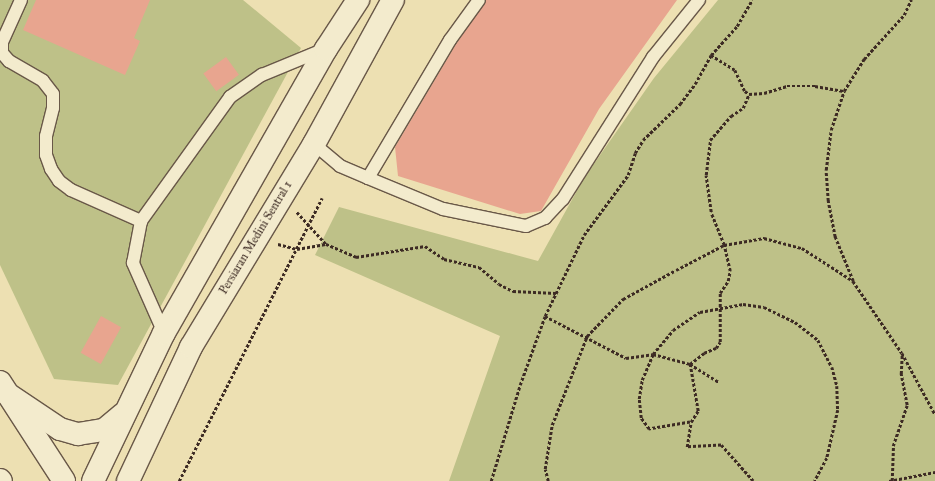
<!DOCTYPE html>
<html>
<head>
<meta charset="utf-8">
<style>
  body { margin:0 }
  #map { position:relative; width:935px; height:481px; overflow:hidden; background:#ede0b2; font-family:"IM FELL Great Primer",serif }
  div>[style] { position:absolute }
  .green>* { inset:0; background:#bec188 }
  .building>* { inset:0; background:#e8a58f; transform-origin:0 0 }
  .path>* { height:2.5px; margin-top:-1.25px; transform-origin:0; background:repeating-linear-gradient(90deg,#3d2b24 0 3px,transparent 0 5px) }
  .roads { filter:drop-shadow(1px 0 #695848) drop-shadow(-1px 0 #695848) drop-shadow(0 1px #695848) drop-shadow(0 -1px #695848) }
  .lane>* { height:12px; margin:-6px; padding:0 6px; transform-origin:6px; border-radius:6px; background:#f3ebcd }
  .street>* { height:22px; margin:-11px; padding:0 11px; transform-origin:11px; border-radius:11px; background:#f3ebcd }
  .secondary>* { height:22px; margin:-11px; padding:0 11px; transform-origin:11px; border-radius:11px; background:#f3ebcd }
  span { translate:-50% -50%; white-space:nowrap; text-align:center; line-height:1.15; -webkit-text-stroke:3px #f3ebcd; paint-order:stroke }
  .street-label { font-size:12px; color:#3d2b24 }
</style>
</head>
<body>
<div id="map">
  <div class="green">
    <div style="clip-path:polygon(0 0,243px 0,301px 48px,118px 385px,54px 379px,0 265px)"></div>
    <div style="clip-path:polygon(718px 0,935px 0,935px 481px,449px 481px,500px 336px,315px 255px,339px 207px,538px 261px,584px 178px,654px 78px)"></div>
  </div>
  <div class="building">
    <div style="clip-path:polygon(36px 0,150px 0,134px 38px,140px 41px,125px 75px,23px 30px)"></div>
    <div style="clip-path:polygon(486px 0,677px 0,599px 109px,541px 211px,520px 214px,398px 176px,395px 147px,456px 44px)"></div>
    <div style="left:226px;top:57px;width:22px;height:28px;rotate:54deg"></div>
    <div style="left:101px;top:316px;width:23px;height:42px;rotate:29deg"></div>
  </div>
  <div class="path">
    <div style="left:711px;top:55px;width:28px;rotate:32deg"></div>
    <div style="left:735px;top:70px;width:23px;rotate:65deg"></div>
    <div style="left:745px;top:91px;width:5px;rotate:37deg"></div>
    <div style="left:297px;top:212px;width:43px;rotate:47.8deg"></div>
    <div style="left:326px;top:244px;width:33px;rotate:23deg"></div>
    <div style="left:356px;top:257px;width:70px;rotate:-9.1deg"></div>
    <div style="left:425px;top:246px;width:23px;rotate:34deg"></div>
    <div style="left:444px;top:259px;width:36px;rotate:13deg"></div>
    <div style="left:479px;top:267px;width:26px;rotate:40deg"></div>
    <div style="left:499px;top:284px;width:16px;rotate:27deg"></div>
    <div style="left:513px;top:291px;width:43px;rotate:2.7deg"></div>
    <div style="left:278px;top:244px;width:20px;rotate:15deg"></div>
    <div style="left:297px;top:249px;width:29px;rotate:-10deg"></div>
    <div style="left:853px;top:281px;width:48px;rotate:-112.2deg"></div>
    <div style="left:835px;top:237px;width:37px;rotate:-101deg"></div>
    <div style="left:828px;top:201px;width:31px;rotate:-94deg"></div>
    <div style="left:826px;top:170px;width:40px;rotate:-82.9deg"></div>
    <div style="left:831px;top:130px;width:41px;rotate:-71.6deg"></div>
    <div style="left:844px;top:91px;width:38px;rotate:-58deg"></div>
    <div style="left:864px;top:59px;width:59px;rotate:-47.7deg"></div>
    <div style="left:904px;top:15px;width:17px;rotate:-65deg"></div>
    <div style="left:545px;top:316px;width:91px;rotate:27.4deg"></div>
    <div style="left:626px;top:358px;width:27px;rotate:-8deg"></div>
    <div style="left:653px;top:354px;width:38px;rotate:15deg"></div>
    <div style="left:690px;top:364px;width:34px;rotate:32deg"></div>
    <div style="left:690px;top:422px;width:42px;rotate:170.3deg"></div>
    <div style="left:649px;top:429px;width:14px;rotate:-126deg"></div>
    <div style="left:641px;top:418px;width:19px;rotate:-96deg"></div>
    <div style="left:639px;top:399px;width:19px;rotate:-81deg"></div>
    <div style="left:642px;top:380px;width:28px;rotate:-67deg"></div>
    <div style="left:653px;top:354px;width:31px;rotate:-50deg"></div>
    <div style="left:673px;top:330px;width:32px;rotate:-34deg"></div>
    <div style="left:700px;top:312px;width:44px;rotate:-10.5deg"></div>
    <div style="left:743px;top:304px;width:21px;rotate:8deg"></div>
    <div style="left:764px;top:307px;width:34px;rotate:26deg"></div>
    <div style="left:795px;top:322px;width:29px;rotate:38deg"></div>
    <div style="left:818px;top:340px;width:30px;rotate:63deg"></div>
    <div style="left:832px;top:367px;width:20px;rotate:75deg"></div>
    <div style="left:837px;top:386px;width:24px;rotate:88deg"></div>
    <div style="left:838px;top:410px;width:49px;rotate:102.9deg"></div>
    <div style="left:827px;top:458px;width:26px;rotate:118deg"></div>
    <div style="left:179px;top:481px;width:317px;rotate:-63.2deg"></div>
    <div style="left:491px;top:481px;width:100px;rotate:-73.2deg"></div>
    <div style="left:520px;top:385px;width:73px;rotate:-70.1deg"></div>
    <div style="left:545px;top:316px;width:90px;rotate:-64.3deg"></div>
    <div style="left:584px;top:235px;width:74px;rotate:-53.7deg"></div>
    <div style="left:628px;top:175px;width:23px;rotate:-72deg"></div>
    <div style="left:635px;top:153px;width:15px;rotate:-58deg"></div>
    <div style="left:643px;top:140px;width:52px;rotate:-44.2deg"></div>
    <div style="left:680px;top:104px;width:25px;rotate:-53deg"></div>
    <div style="left:695px;top:84px;width:33px;rotate:-61deg"></div>
    <div style="left:711px;top:55px;width:39px;rotate:-48deg"></div>
    <div style="left:737px;top:26px;width:30px;rotate:-60deg"></div>
    <div style="left:548px;top:481px;width:12px;rotate:-104deg"></div>
    <div style="left:545px;top:469px;width:45px;rotate:-81deg"></div>
    <div style="left:552px;top:425px;width:96px;rotate:-68.5deg"></div>
    <div style="left:587px;top:336px;width:52px;rotate:-45.8deg"></div>
    <div style="left:623px;top:299px;width:60px;rotate:-28.7deg"></div>
    <div style="left:676px;top:270px;width:54px;rotate:-27.5deg"></div>
    <div style="left:724px;top:245px;width:41px;rotate:-9.9deg"></div>
    <div style="left:764px;top:238px;width:39px;rotate:15deg"></div>
    <div style="left:802px;top:248px;width:61px;rotate:32.9deg"></div>
    <div style="left:853px;top:281px;width:87px;rotate:55.8deg"></div>
    <div style="left:902px;top:353px;width:69px;rotate:61.6deg"></div>
    <div style="left:753px;top:481px;width:48px;rotate:-131.6deg"></div>
    <div style="left:721px;top:445px;width:34px;rotate:177deg"></div>
    <div style="left:687px;top:447px;width:25px;rotate:-81deg"></div>
    <div style="left:691px;top:422px;width:13px;rotate:-58deg"></div>
    <div style="left:698px;top:411px;width:48px;rotate:-99.7deg"></div>
    <div style="left:690px;top:364px;width:18px;rotate:-38deg"></div>
    <div style="left:704px;top:353px;width:13px;rotate:-23deg"></div>
    <div style="left:716px;top:348px;width:7px;rotate:-56deg"></div>
    <div style="left:720px;top:342px;width:49px;rotate:-90deg"></div>
    <div style="left:720px;top:293px;width:14px;rotate:-56deg"></div>
    <div style="left:728px;top:281px;width:10px;rotate:-79deg"></div>
    <div style="left:730px;top:271px;width:27px;rotate:-103deg"></div>
    <div style="left:724px;top:245px;width:35px;rotate:-112deg"></div>
    <div style="left:711px;top:212px;width:37px;rotate:-98deg"></div>
    <div style="left:706px;top:175px;width:35px;rotate:-83deg"></div>
    <div style="left:710px;top:140px;width:32px;rotate:-49deg"></div>
    <div style="left:731px;top:116px;width:14px;rotate:-34deg"></div>
    <div style="left:743px;top:108px;width:15px;rotate:-67deg"></div>
    <div style="left:749px;top:94px;width:15px;rotate:-4deg"></div>
    <div style="left:764px;top:93px;width:24px;rotate:-17deg"></div>
    <div style="left:787px;top:86px;width:28px"></div>
    <div style="left:815px;top:86px;width:29px;rotate:10deg"></div>
    <div style="left:889px;top:481px;width:47px;rotate:-11.1deg"></div>
    <div style="left:892px;top:481px;width:35px;rotate:-88deg"></div>
    <div style="left:893px;top:446px;width:43px;rotate:-71.1deg"></div>
    <div style="left:907px;top:405px;width:32px;rotate:-101deg"></div>
    <div style="left:901px;top:374px;width:20px;rotate:-87deg"></div>
  </div>
  <div class="roads">
    <div class="lane">
      <div style="left:21px;top:0;width:46px;rotate:114.3deg"></div>
      <div style="left:2px;top:42px;width:11px;rotate:90deg"></div>
      <div style="left:2px;top:53px;width:11px;rotate:49deg"></div>
      <div style="left:9px;top:61px;width:39px;rotate:30deg"></div>
      <div style="left:43px;top:81px;width:16px;rotate:52deg"></div>
      <div style="left:53px;top:94px;width:14px;rotate:90deg"></div>
      <div style="left:53px;top:108px;width:29px;rotate:104deg"></div>
      <div style="left:46px;top:136px;width:19px;rotate:90deg"></div>
      <div style="left:46px;top:155px;width:15px;rotate:70deg"></div>
      <div style="left:51px;top:169px;width:14px;rotate:56deg"></div>
      <div style="left:59px;top:181px;width:15px;rotate:37deg"></div>
      <div style="left:71px;top:190px;width:77px;rotate:23.9deg"></div>
      <div style="left:314px;top:144px;width:34px;rotate:40deg"></div>
      <div style="left:340px;top:166px;width:30px;rotate:23deg"></div>
      <div style="left:368px;top:178px;width:161px;rotate:-59.3deg"></div>
      <div style="left:450px;top:40px;width:49px;rotate:-54.1deg"></div>
      <div style="left:368px;top:178px;width:81px;rotate:22.5deg"></div>
      <div style="left:443px;top:209px;width:85px;rotate:11.6deg"></div>
      <div style="left:526px;top:226px;width:21px;rotate:-23deg"></div>
      <div style="left:545px;top:218px;width:26px;rotate:-47deg"></div>
      <div style="left:563px;top:199px;width:168px;rotate:-57.6deg"></div>
      <div style="left:653px;top:57px;width:73px;rotate:-51.1deg"></div>
      <div style="left:164px;top:333px;width:77px;rotate:-113.9deg"></div>
      <div style="left:133px;top:263px;width:43px;rotate:-79.2deg"></div>
      <div style="left:141px;top:221px;width:153px;rotate:-54.3deg"></div>
      <div style="left:230px;top:97px;width:39px;rotate:-35deg"></div>
      <div style="left:262px;top:75px;width:68px;rotate:-22.4deg"></div>
    </div>
    <div class="street">
      <div style="left:0;top:382px;width:118px;rotate:57.1deg"></div>
      <div style="left:0;top:480px;width:1px;rotate:45deg"></div>
    </div>
    <div class="secondary">
      <div style="left:6px;top:393px;width:65px;rotate:33.7deg"></div>
      <div style="left:60px;top:429px;width:19px;rotate:16deg"></div>
      <div style="left:78px;top:434px;width:26px;rotate:-9deg"></div>
      <div style="left:104px;top:430px;width:25px;rotate:-40deg"></div>
      <div style="left:93px;top:481px;width:164px;rotate:-64.4deg"></div>
      <div style="left:164px;top:333px;width:327px;rotate:-60.3deg"></div>
      <div style="left:326px;top:49px;width:59px;rotate:-56.9deg"></div>
      <div style="left:128px;top:481px;width:148px;rotate:-64.8deg"></div>
      <div style="left:191px;top:347px;width:237px;rotate:-58.8deg"></div>
      <div style="left:314px;top:144px;width:164px;rotate:-61.3deg"></div>
    </div>
  </div>
  <div class="street-label">
    <span style="left:256px;top:238px;rotate:-59deg">Persiaran Medini Sentral 1</span>
  </div>
</div>
</body>
</html>
